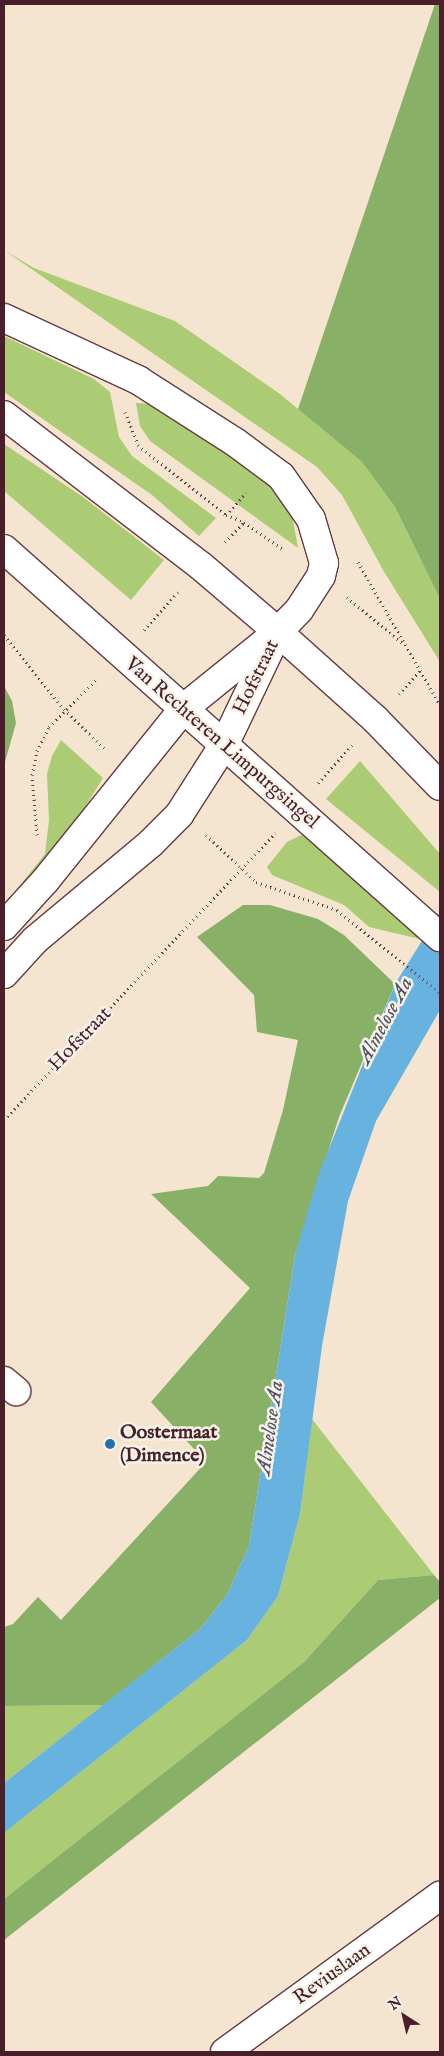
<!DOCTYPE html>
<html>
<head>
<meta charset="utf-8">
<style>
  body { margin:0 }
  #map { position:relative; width:444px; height:2056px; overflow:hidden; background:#f5e5d0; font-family:"IM FELL English",serif }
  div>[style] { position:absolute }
  .green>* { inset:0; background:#abcc74 }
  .forest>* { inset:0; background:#88b066 }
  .water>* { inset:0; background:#68b2e0 }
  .path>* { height:3px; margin-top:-1.5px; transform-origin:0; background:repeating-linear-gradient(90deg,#643d44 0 1px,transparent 0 5px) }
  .roads { filter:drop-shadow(1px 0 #643d44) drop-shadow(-1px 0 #643d44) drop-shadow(0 1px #643d44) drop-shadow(0 -1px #643d44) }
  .minor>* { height:28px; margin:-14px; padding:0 14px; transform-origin:14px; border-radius:14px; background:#fff }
  .major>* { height:28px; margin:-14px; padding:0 14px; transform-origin:14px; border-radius:14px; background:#fff }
  .dots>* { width:14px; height:14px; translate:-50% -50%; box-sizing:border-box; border:2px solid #f7f3e8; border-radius:50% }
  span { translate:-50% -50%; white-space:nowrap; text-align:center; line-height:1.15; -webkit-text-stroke:5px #f7f3e8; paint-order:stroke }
  .street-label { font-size:20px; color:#4a1f2b }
  .poi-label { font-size:20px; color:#4a1f2b; font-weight:700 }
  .left { translate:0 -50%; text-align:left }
  .water-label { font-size:21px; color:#54526a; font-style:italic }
  .frame { position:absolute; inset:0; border:5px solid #4a1f2b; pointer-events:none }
  .north { position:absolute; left:379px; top:1991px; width:50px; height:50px; -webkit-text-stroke:4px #f7f3e8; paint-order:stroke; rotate:325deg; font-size:14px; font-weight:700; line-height:20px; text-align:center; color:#4a1f2b }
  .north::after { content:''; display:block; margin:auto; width:18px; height:22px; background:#4a1f2b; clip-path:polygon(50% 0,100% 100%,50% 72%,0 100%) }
</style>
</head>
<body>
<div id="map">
  <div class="green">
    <div style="clip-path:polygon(4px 250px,34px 268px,175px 321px,280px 394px,362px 462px,395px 507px,440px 599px,440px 662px,383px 570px,342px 495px,317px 467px)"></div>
    <div style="clip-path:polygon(4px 336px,94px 379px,110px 392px,119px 437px,132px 456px,216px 518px,199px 536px,152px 495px,4px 392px)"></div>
    <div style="clip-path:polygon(136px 403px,155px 404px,266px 476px,292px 515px,298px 548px,150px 441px,140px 426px)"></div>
    <div style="clip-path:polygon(4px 444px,83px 497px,164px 560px,131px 600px,4px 491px)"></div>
    <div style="clip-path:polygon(61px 740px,103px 778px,60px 848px,13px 903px,9px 899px,45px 854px,49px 820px,47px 774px,52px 756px)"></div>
    <div style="clip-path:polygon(360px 761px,440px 854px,440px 892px,326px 799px)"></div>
    <div style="clip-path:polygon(309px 831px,424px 940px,369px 927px,344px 905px,272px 875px,267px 867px,287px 842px)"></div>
    <div style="clip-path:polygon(312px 1419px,434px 1575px,378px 1580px,304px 1662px,4px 1899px,4px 1833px,247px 1640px,278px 1596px,300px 1514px)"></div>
    <div style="clip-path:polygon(104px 1705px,4px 1783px,4px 1706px)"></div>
  </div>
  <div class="forest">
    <div style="clip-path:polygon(435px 4px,440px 4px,440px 599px,395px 507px,362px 462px,298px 409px)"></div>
    <div style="clip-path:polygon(4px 686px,12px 701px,16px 723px,5px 762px,4px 833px)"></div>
    <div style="clip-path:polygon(243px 905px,270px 905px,318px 919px,344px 935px,395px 984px,339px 1117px,295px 1255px,249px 1546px,227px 1595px,200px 1629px,104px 1705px,4px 1706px,4px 1627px,13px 1624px,38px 1597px,61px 1620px,206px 1462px,151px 1402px,250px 1288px,151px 1194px,208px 1186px,218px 1176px,259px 1178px,264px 1173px,283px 1110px,298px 1040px,257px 1032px,254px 995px,197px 937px)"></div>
    <div style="clip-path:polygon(434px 1575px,440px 1582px,440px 1598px,4px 1940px,4px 1899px,304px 1662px,378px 1580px)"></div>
  </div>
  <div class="water">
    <div style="clip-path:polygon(440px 912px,440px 1010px,376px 1121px,348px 1201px,322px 1346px,300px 1514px,278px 1596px,247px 1640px,4px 1833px,4px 1783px,200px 1629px,227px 1595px,249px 1546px,295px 1255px,318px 1176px,395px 984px)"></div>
  </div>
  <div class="path">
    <div style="left:125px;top:412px;width:35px;rotate:68deg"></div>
    <div style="left:138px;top:445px;width:112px;rotate:38.5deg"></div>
    <div style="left:226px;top:515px;width:19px;rotate:21deg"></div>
    <div style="left:244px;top:522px;width:49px;rotate:35deg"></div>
    <div style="left:226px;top:515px;width:30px;rotate:-48deg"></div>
    <div style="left:225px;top:542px;width:28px;rotate:-46deg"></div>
    <div style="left:358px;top:562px;width:165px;rotate:60.2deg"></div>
    <div style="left:347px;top:597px;width:72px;rotate:39.9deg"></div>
    <div style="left:144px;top:630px;width:51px;rotate:-48.2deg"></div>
    <div style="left:4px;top:635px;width:95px;rotate:51deg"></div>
    <div style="left:64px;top:709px;width:59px;rotate:44.3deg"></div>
    <div style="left:399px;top:694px;width:31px;rotate:-48deg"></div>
    <div style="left:318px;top:783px;width:51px;rotate:-48.2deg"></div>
    <div style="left:37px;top:835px;width:60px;rotate:-94.8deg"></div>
    <div style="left:32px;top:775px;width:25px;rotate:-78deg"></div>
    <div style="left:37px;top:751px;width:27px;rotate:-63deg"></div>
    <div style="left:49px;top:727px;width:69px;rotate:-45deg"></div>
    <div style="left:206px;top:835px;width:69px;rotate:43.2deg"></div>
    <div style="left:256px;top:882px;width:86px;rotate:19.1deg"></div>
    <div style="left:337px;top:910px;width:132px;rotate:38.9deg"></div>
    <div style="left:4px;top:1120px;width:395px;rotate:-46.6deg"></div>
  </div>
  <div class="roads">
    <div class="minor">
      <div style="left:4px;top:926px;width:61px;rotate:-47.7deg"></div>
      <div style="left:45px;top:881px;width:222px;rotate:-51.2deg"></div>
      <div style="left:184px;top:708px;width:114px;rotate:-39deg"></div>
      <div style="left:4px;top:974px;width:46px;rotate:-47.6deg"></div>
      <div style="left:35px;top:940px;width:151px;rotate:-39.9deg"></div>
      <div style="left:151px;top:843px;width:40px;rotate:-45deg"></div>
      <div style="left:179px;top:815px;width:85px;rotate:-57.4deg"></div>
      <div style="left:225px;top:743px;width:123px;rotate:-64.5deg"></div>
      <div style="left:4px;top:1381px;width:16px;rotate:40deg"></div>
      <div style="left:225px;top:2052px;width:266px;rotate:-36deg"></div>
    </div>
    <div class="major">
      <div style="left:4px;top:318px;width:148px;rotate:24.8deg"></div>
      <div style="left:138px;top:380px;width:115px;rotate:32.6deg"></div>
      <div style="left:235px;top:442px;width:57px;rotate:36.5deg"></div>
      <div style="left:281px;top:476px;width:52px;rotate:55.1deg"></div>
      <div style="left:311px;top:519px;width:46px;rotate:73.5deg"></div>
      <div style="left:324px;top:563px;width:13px;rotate:103deg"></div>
      <div style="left:321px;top:576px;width:40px;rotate:122.9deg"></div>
      <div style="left:299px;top:610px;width:30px;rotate:134deg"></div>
      <div style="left:4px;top:415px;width:248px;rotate:37.5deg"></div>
      <div style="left:201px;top:566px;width:101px;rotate:40.6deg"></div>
      <div style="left:278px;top:632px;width:130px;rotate:41.9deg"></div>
      <div style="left:375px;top:719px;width:93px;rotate:45.9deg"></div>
      <div style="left:4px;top:549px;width:584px;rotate:41.67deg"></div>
    </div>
  </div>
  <div class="dots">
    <div style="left:110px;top:1444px;background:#1f6fb2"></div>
  </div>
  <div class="street-label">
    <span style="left:256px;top:677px;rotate:-64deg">Hofstraat</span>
    <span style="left:222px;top:743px;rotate:41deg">Van Rechteren Limpurgsingel</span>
    <span style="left:80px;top:1039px;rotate:-46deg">Hofstraat</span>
    <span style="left:332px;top:1974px;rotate:-36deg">Reviuslaan</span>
  </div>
  <div class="poi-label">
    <span class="left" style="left:120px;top:1444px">Oostermaat<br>(Dimence)</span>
  </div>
  <div class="water-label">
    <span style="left:386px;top:1021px;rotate:-62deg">Almelose Aa</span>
    <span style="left:271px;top:1428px;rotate:-82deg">Almelose Aa</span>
  </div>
  <div class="frame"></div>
  <div class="north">N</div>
</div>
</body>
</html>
